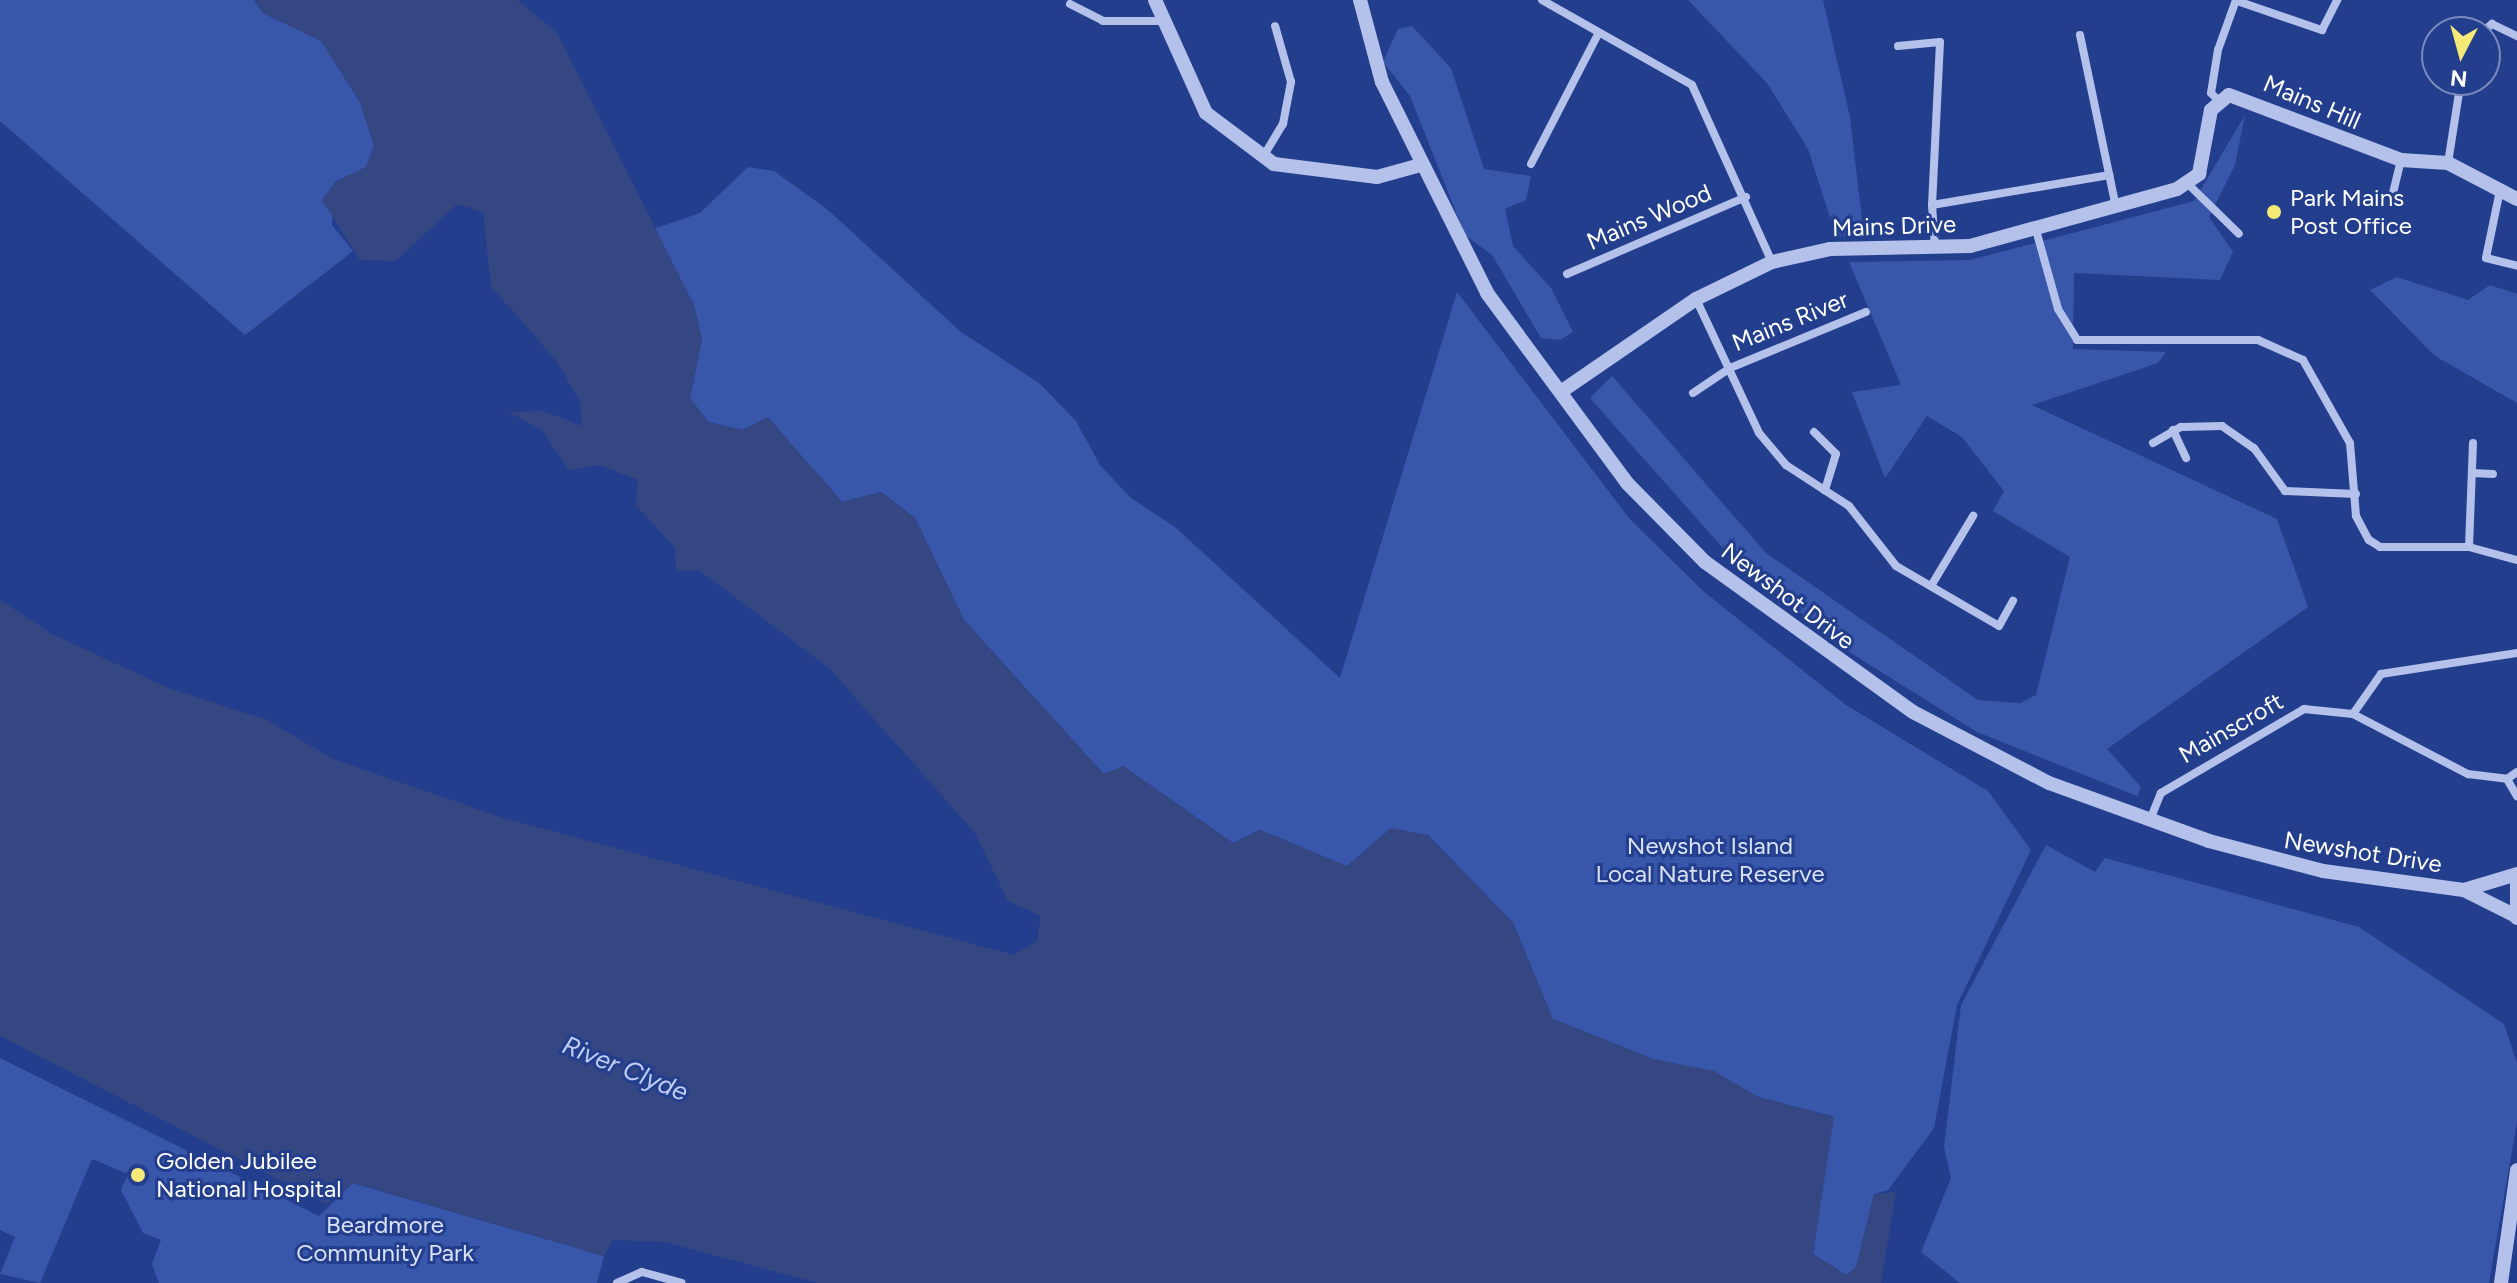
<!DOCTYPE html>
<html>
<head>
<meta charset="utf-8">
<style>
  body { margin:0 }
  #map { position:relative; width:2517px; height:1283px; overflow:hidden; background:#243e8e; font-family:Figtree,sans-serif }
  div>[style] { position:absolute }
  .green>* { inset:0; background:#3856aa }
  .water>* { inset:0; background:#344782 }
  .minor>* { height:8px; margin:-4px; padding:0 4px; transform-origin:4px; border-radius:4px; background:#b4c2eb }
  .tertiary>* { height:14px; margin:-7px; padding:0 7px; transform-origin:7px; border-radius:7px; background:#b4c2eb }
  .dots>* { width:22px; height:22px; translate:-50% -50%; box-sizing:border-box; border:4px solid #243e8e; border-radius:50% }
  span { translate:-50% -50%; white-space:nowrap; text-align:center; line-height:1.15; -webkit-text-stroke:6px #243e8e; paint-order:stroke }
  .street-label { font-size:24px; color:#fff }
  .poi-label { font-size:24px; color:#fff }
  .left { translate:0 -50%; text-align:left }
  .park-label { font-size:24px; color:#d8e1f8 }
  .water-label { font-size:26px; color:#c0cdf2; font-style:italic }
  .north { position:absolute; left:2421px; top:16px; width:80px; height:80px; box-sizing:border-box; background:#243e8e; border:2px solid #7c8bbb; border-radius:50%; rotate:186deg; font-size:22px; font-weight:700; line-height:32px; text-align:center; color:#fff }
  .north::after { content:''; display:block; margin:auto; width:28px; height:36px; background:#f5e977; clip-path:polygon(50% 0,100% 100%,50% 72%,0 100%) }
</style>
</head>
<body>
<div id="map">
  <div class="green">
    <div style="clip-path:polygon(0 0,254px 0,263px 13px,321px 41px,360px 102px,374px 146px,366px 167px,335px 182px,332px 225px,353px 251px,245px 335px,0 121px)"></div>
    <div style="clip-path:polygon(1688px 0,1823px 0,1850px 117px,1864px 237px,1836px 236px,1808px 149px,1767px 83px)"></div>
    <div style="clip-path:polygon(1412px 26px,1451px 68px,1484px 169px,1531px 176px,1526px 200px,1505px 209px,1513px 246px,1551px 288px,1573px 332px,1560px 340px,1541px 338px,1492px 255px,1465px 235px,1410px 96px,1383px 62px,1398px 29px)"></div>
    <div style="clip-path:polygon(2245px 115px,2235px 165px,2209px 217px,2233px 252px,2220px 280px,2074px 273px,2073px 349px,2166px 352px,2158px 363px,2032px 405px,2277px 519px,2308px 607px,2107px 749px,2141px 787px,2137px 796px,1977px 732px,1843px 648px,1721px 546px,1590px 398px,1612px 376px,1766px 553px,1978px 700px,2020px 703px,2036px 695px,2070px 557px,1993px 511px,2004px 491px,1962px 437px,1927px 416px,1885px 478px,1852px 392px,1901px 385px,1849px 262px,1970px 260px,2194px 201px)"></div>
    <div style="clip-path:polygon(748px 167px,774px 171px,828px 210px,961px 332px,1039px 383px,1076px 421px,1100px 465px,1131px 498px,1175px 527px,1340px 678px,1457px 292px,1629px 518px,1703px 591px,1846px 705px,1988px 791px,2031px 850px,1957px 1005px,1934px 1128px,1888px 1190px,1874px 1194px,1856px 1267px,1846px 1275px,1813px 1254px,1832px 1116px,1758px 1097px,1714px 1072px,1653px 1059px,1553px 1019px,1513px 923px,1428px 835px,1391px 829px,1347px 866px,1260px 830px,1233px 843px,1123px 766px,1104px 775px,964px 620px,915px 518px,881px 492px,842px 502px,768px 418px,743px 430px,708px 422px,690px 398px,702px 339px,694px 305px,653px 229px,700px 213px)"></div>
    <div style="clip-path:polygon(2397px 277px,2468px 300px,2490px 285px,2517px 294px,2517px 403px,2435px 356px,2370px 290px)"></div>
    <div style="clip-path:polygon(2046px 845px,2095px 872px,2105px 858px,2359px 927px,2504px 1024px,2517px 1063px,2517px 1122px,2489px 1283px,1960px 1283px,1921px 1252px,1951px 1178px,1944px 1147px,1961px 1005px)"></div>
    <div style="clip-path:polygon(0 1058px,319px 1216px,353px 1183px,604px 1256px,597px 1283px,159px 1283px,152px 1264px,161px 1240px,143px 1233px,121px 1190px,128px 1174px,92px 1159px,40px 1283px,0 1274px,15px 1237px,0 1230px)"></div>
  </div>
  <div class="water">
    <div style="clip-path:polygon(254px 0,518px 0,557px 33px,694px 305px,702px 339px,690px 398px,708px 422px,743px 430px,768px 417px,842px 502px,881px 492px,915px 518px,964px 620px,1104px 774px,1123px 766px,1233px 843px,1260px 830px,1347px 866px,1391px 828px,1427px 835px,1513px 923px,1553px 1019px,1653px 1059px,1714px 1071px,1758px 1097px,1834px 1117px,1813px 1254px,1846px 1275px,1856px 1267px,1874px 1194px,1896px 1192px,1881px 1283px,818px 1283px,665px 1242px,613px 1240px,604px 1256px,354px 1183px,326px 1204px,0 1036px,0 600px,52px 634px,166px 687px,267px 720px,333px 759px,503px 818px,1014px 955px,1037px 941px,1041px 916px,1008px 901px,975px 833px,829px 668px,699px 570px,676px 571px,675px 548px,636px 505px,638px 480px,600px 465px,569px 470px,541px 429px,508px 412px,543px 411px,582px 426px,580px 401px,557px 362px,491px 286px,483px 212px,457px 204px,396px 261px,360px 260px,322px 200px,335px 182px,366px 167px,374px 146px,360px 102px,321px 41px,263px 13px)"></div>
  </div>
  <div class="minor">
    <div style="left:1542px;top:0;width:172px;rotate:29.5deg"></div>
    <div style="left:1692px;top:85px;width:194px;rotate:65.7deg"></div>
    <div style="left:2240px;top:2px;width:87px;rotate:18.9deg"></div>
    <div style="left:2322px;top:30px;width:34px;rotate:-63deg"></div>
    <div style="left:1070px;top:4px;width:37px;rotate:27deg"></div>
    <div style="left:1103px;top:21px;width:61px"></div>
    <div style="left:2482px;top:32px;width:13px;rotate:-39deg"></div>
    <div style="left:2492px;top:24px;width:28px;rotate:26deg"></div>
    <div style="left:2080px;top:35px;width:176px;rotate:78.2deg"></div>
    <div style="left:1898px;top:46px;width:42px;rotate:-5.4deg"></div>
    <div style="left:1940px;top:42px;width:163px;rotate:92.8deg"></div>
    <div style="left:1932px;top:205px;width:180px;rotate:-9.6deg"></div>
    <div style="left:2219px;top:101px;width:11px;rotate:-135deg"></div>
    <div style="left:2211px;top:93px;width:44px;rotate:-80.8deg"></div>
    <div style="left:2218px;top:50px;width:53px;rotate:-70.2deg"></div>
    <div style="left:1263px;top:157px;width:39px;rotate:-59deg"></div>
    <div style="left:1283px;top:124px;width:43px;rotate:-79.2deg"></div>
    <div style="left:1291px;top:82px;width:58px;rotate:-105.9deg"></div>
    <div style="left:2448px;top:163px;width:84px;rotate:-81.1deg"></div>
    <div style="left:1531px;top:164px;width:146px;rotate:-62.7deg"></div>
    <div style="left:2188px;top:184px;width:71px;rotate:44.4deg"></div>
    <div style="left:2499px;top:195px;width:64px;rotate:101.7deg"></div>
    <div style="left:2486px;top:258px;width:32px;rotate:14deg"></div>
    <div style="left:2391px;top:201px;width:42px;rotate:-76.3deg"></div>
    <div style="left:1932px;top:205px;width:42px;rotate:85.9deg"></div>
    <div style="left:2036px;top:230px;width:82px;rotate:74.4deg"></div>
    <div style="left:2058px;top:309px;width:36px;rotate:58deg"></div>
    <div style="left:2077px;top:340px;width:181px"></div>
    <div style="left:2258px;top:340px;width:49px;rotate:24deg"></div>
    <div style="left:2303px;top:360px;width:95px;rotate:60.5deg"></div>
    <div style="left:2350px;top:443px;width:73px;rotate:85.3deg"></div>
    <div style="left:2356px;top:516px;width:27px;rotate:62deg"></div>
    <div style="left:2369px;top:540px;width:13px;rotate:32deg"></div>
    <div style="left:2380px;top:547px;width:89px"></div>
    <div style="left:2469px;top:547px;width:50px;rotate:15.2deg"></div>
    <div style="left:1567px;top:274px;width:195px;rotate:-23.3deg"></div>
    <div style="left:1696px;top:299px;width:148px;rotate:64.8deg"></div>
    <div style="left:1759px;top:433px;width:42px;rotate:49.8deg"></div>
    <div style="left:1786px;top:465px;width:75px;rotate:33.1deg"></div>
    <div style="left:1849px;top:506px;width:76px;rotate:51.9deg"></div>
    <div style="left:1896px;top:566px;width:119px;rotate:30.2deg"></div>
    <div style="left:1999px;top:626px;width:29px;rotate:-61deg"></div>
    <div style="left:1693px;top:393px;width:45px;rotate:-34deg"></div>
    <div style="left:1730px;top:368px;width:147px;rotate:-22.4deg"></div>
    <div style="left:2173px;top:430px;width:31px;rotate:65deg"></div>
    <div style="left:1814px;top:432px;width:31px;rotate:45deg"></div>
    <div style="left:1836px;top:454px;width:38px;rotate:107deg"></div>
    <div style="left:2153px;top:443px;width:32px;rotate:-30deg"></div>
    <div style="left:2181px;top:427px;width:41px;rotate:-1.4deg"></div>
    <div style="left:2222px;top:426px;width:39px;rotate:35deg"></div>
    <div style="left:2254px;top:448px;width:53px;rotate:54.2deg"></div>
    <div style="left:2285px;top:491px;width:71px;rotate:2.4deg"></div>
    <div style="left:2472px;top:473px;width:21px;rotate:3deg"></div>
    <div style="left:2469px;top:547px;width:104px;rotate:-87.8deg"></div>
    <div style="left:1931px;top:586px;width:82px;rotate:-59deg"></div>
    <div style="left:2353px;top:714px;width:49px;rotate:-55deg"></div>
    <div style="left:2381px;top:674px;width:138px;rotate:-8.8deg"></div>
    <div style="left:2507px;top:779px;width:20px;rotate:60deg"></div>
    <div style="left:2150px;top:820px;width:29px;rotate:-68deg"></div>
    <div style="left:2161px;top:793px;width:166px;rotate:-30.4deg"></div>
    <div style="left:2304px;top:709px;width:49px;rotate:5.8deg"></div>
    <div style="left:2353px;top:714px;width:130px;rotate:27.6deg"></div>
    <div style="left:2468px;top:774px;width:39px;rotate:7deg"></div>
    <div style="left:2507px;top:779px;width:12px;rotate:-35deg"></div>
    <div style="left:617px;top:1283px;width:27px;rotate:-24deg"></div>
    <div style="left:642px;top:1272px;width:41px;rotate:15.4deg"></div>
  </div>
  <div class="tertiary">
    <div style="left:1155px;top:0;width:124px;rotate:65.7deg"></div>
    <div style="left:1206px;top:113px;width:85px;rotate:36.9deg"></div>
    <div style="left:1274px;top:164px;width:104px;rotate:7.2deg"></div>
    <div style="left:1377px;top:177px;width:46px;rotate:-15.3deg"></div>
    <div style="left:1360px;top:0;width:85px;rotate:75deg"></div>
    <div style="left:1382px;top:82px;width:236px;rotate:63.5deg"></div>
    <div style="left:1487px;top:293px;width:236px;rotate:53.6deg"></div>
    <div style="left:1627px;top:483px;width:111px;rotate:45.4deg"></div>
    <div style="left:1705px;top:562px;width:256px;rotate:35.8deg"></div>
    <div style="left:1913px;top:712px;width:153px;rotate:27.6deg"></div>
    <div style="left:2049px;top:783px;width:170px;rotate:19.9deg"></div>
    <div style="left:2209px;top:841px;width:118px;rotate:14.7deg"></div>
    <div style="left:2323px;top:871px;width:142px;rotate:7.7deg"></div>
    <div style="left:2464px;top:890px;width:55px;rotate:-16.8deg"></div>
    <div style="left:1562px;top:391px;width:163px;rotate:-34.5deg"></div>
    <div style="left:1696px;top:299px;width:85px;rotate:-26deg"></div>
    <div style="left:1772px;top:262px;width:59px;rotate:-12.6deg"></div>
    <div style="left:1830px;top:249px;width:140px;rotate:-1.2deg"></div>
    <div style="left:1970px;top:246px;width:215px;rotate:-15.4deg"></div>
    <div style="left:2177px;top:189px;width:27px;rotate:-34deg"></div>
    <div style="left:2199px;top:174px;width:65px;rotate:-79.4deg"></div>
    <div style="left:2211px;top:110px;width:23px;rotate:-40deg"></div>
    <div style="left:2229px;top:95px;width:184px;rotate:20.7deg"></div>
    <div style="left:2401px;top:160px;width:47px;rotate:3.7deg"></div>
    <div style="left:2448px;top:163px;width:78px;rotate:27.6deg"></div>
    <div style="left:2517px;top:877px;width:41px;rotate:90deg"></div>
    <div style="left:2464px;top:890px;width:58px;rotate:26.6deg"></div>
    <div style="left:2501px;top:1283px;width:114px;rotate:-81.9deg"></div>
  </div>
  <div class="dots">
    <div style="left:2274px;top:212px;background:#f5e977"></div>
    <div style="left:138px;top:1175px;background:#f5e977"></div>
  </div>
  <div class="street-label">
    <span style="left:2312px;top:102px;rotate:23deg">Mains Hill</span>
    <span style="left:1649px;top:217px;rotate:-23deg">Mains Wood</span>
    <span style="left:1894px;top:226px;rotate:-2deg">Mains Drive</span>
    <span style="left:1790px;top:321px;rotate:-22deg">Mains River</span>
    <span style="left:1788px;top:596px;rotate:37deg">Newshot Drive</span>
    <span style="left:2231px;top:728px;rotate:-30deg">Mainscroft</span>
    <span style="left:2363px;top:852px;rotate:9deg">Newshot Drive</span>
  </div>
  <div class="poi-label">
    <span class="left" style="left:2290px;top:212px">Park Mains<br>Post Office</span>
    <span class="left" style="left:156px;top:1175px">Golden Jubilee<br>National Hospital</span>
  </div>
  <div class="park-label">
    <span style="left:1710px;top:860px">Newshot Island<br>Local Nature Reserve</span>
    <span style="left:385px;top:1239px">Beardmore<br>Community Park</span>
  </div>
  <div class="water-label">
    <span style="left:625px;top:1069px;rotate:22deg">River Clyde</span>
  </div>
  <div class="north">N</div>
</div>
</body>
</html>
